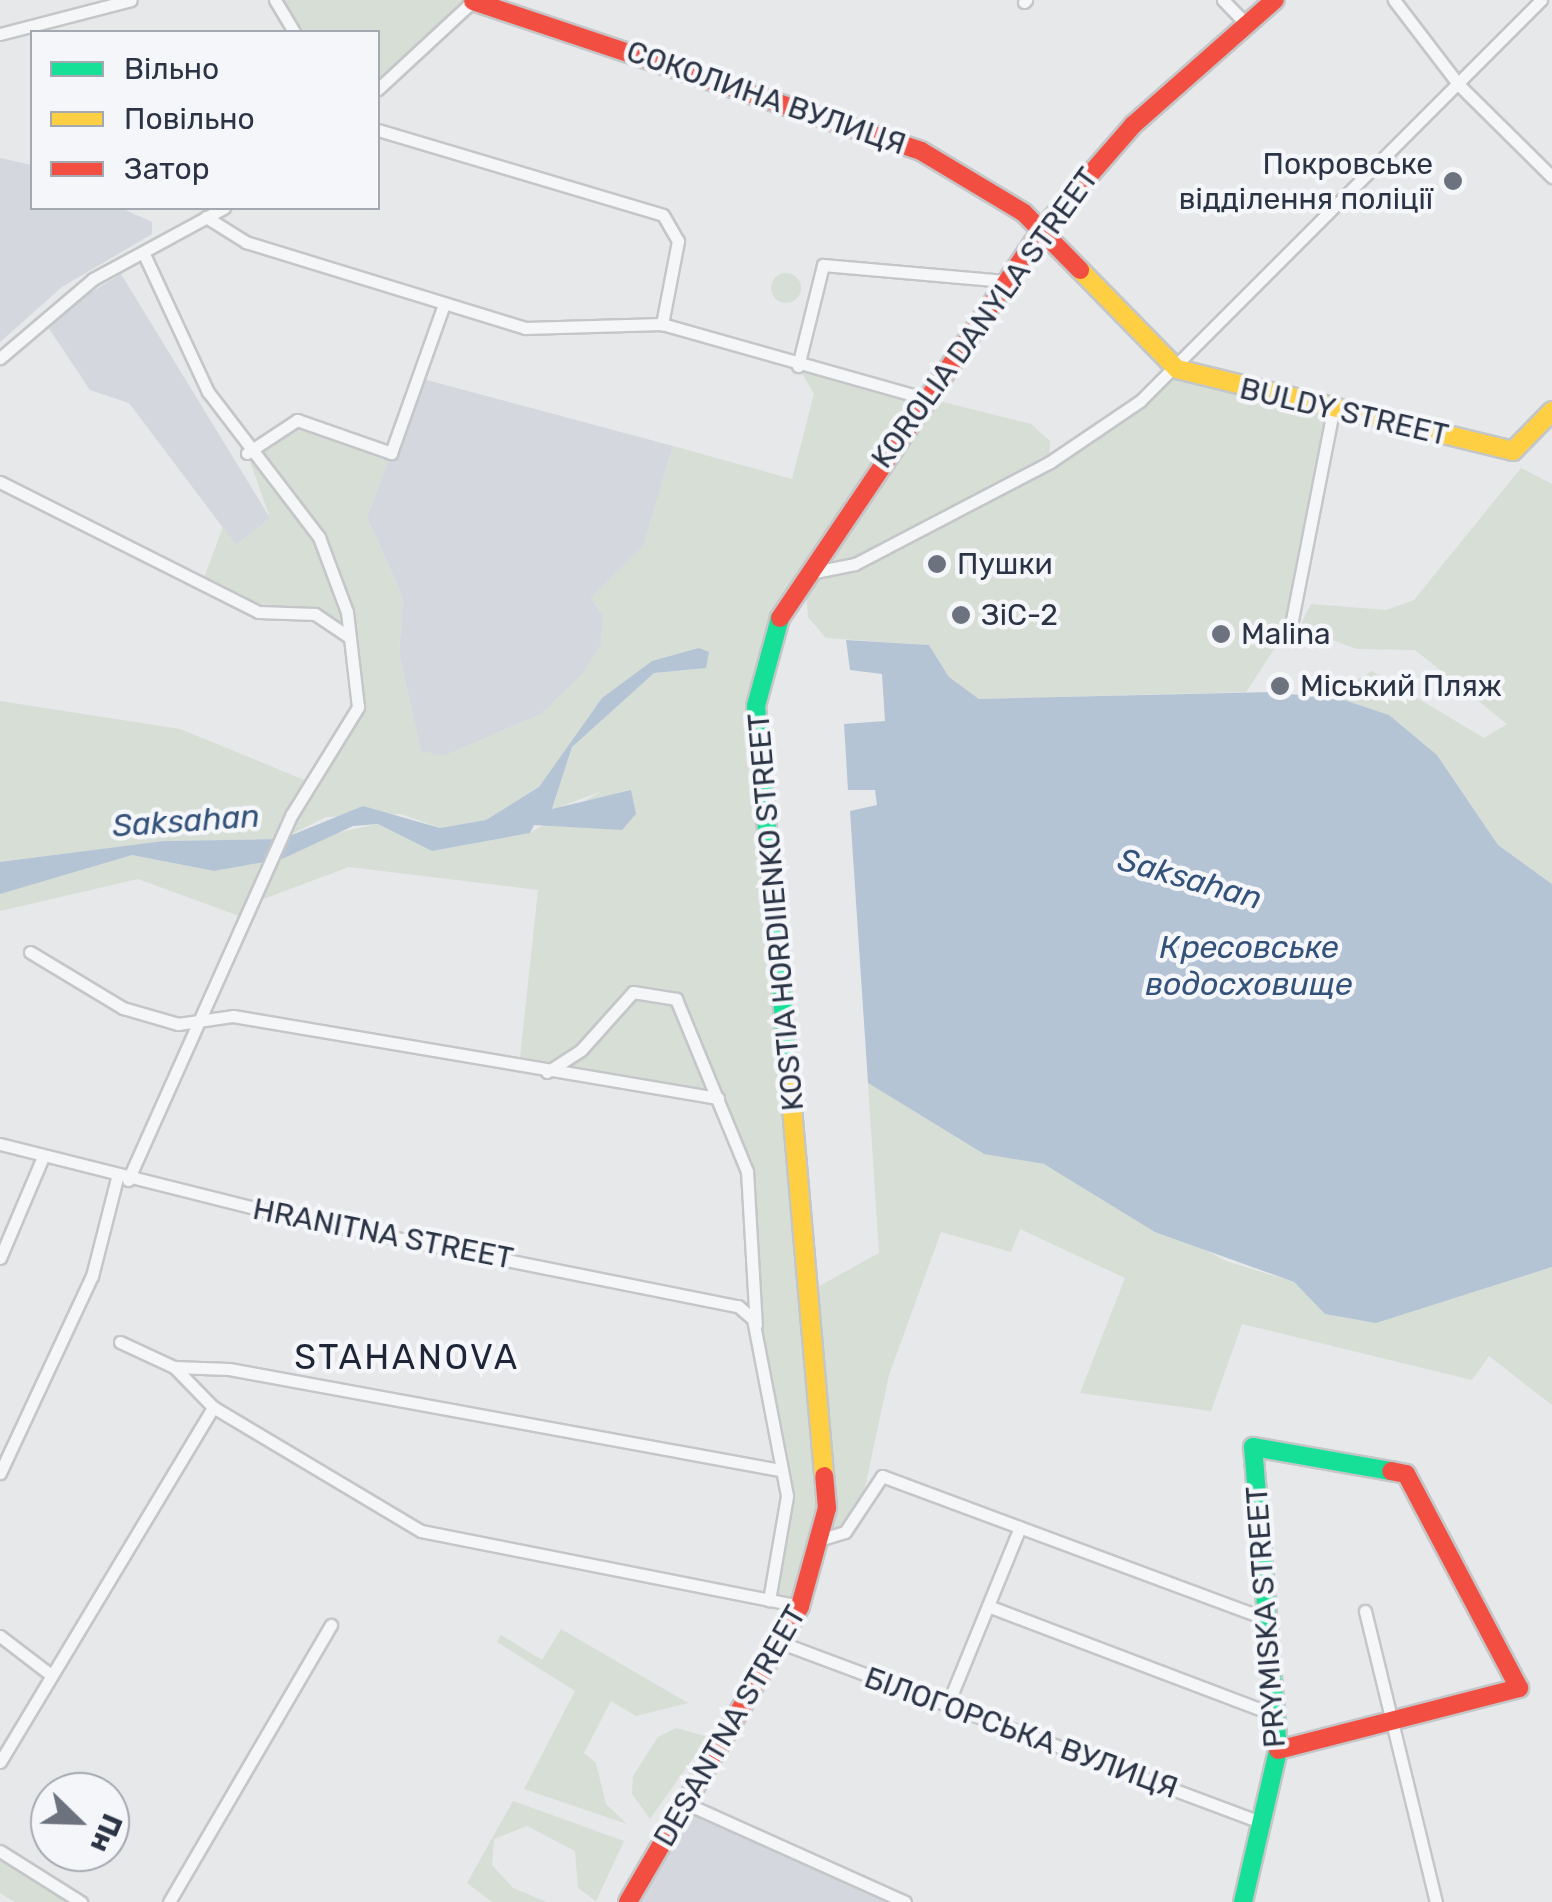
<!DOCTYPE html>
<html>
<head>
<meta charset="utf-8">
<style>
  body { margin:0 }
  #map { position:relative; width:1552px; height:1902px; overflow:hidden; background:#e6e8ea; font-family:Rubik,sans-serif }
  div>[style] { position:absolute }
  .built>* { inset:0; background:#d4d7dd }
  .green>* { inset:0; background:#d6ded6 }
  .round { border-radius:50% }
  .water>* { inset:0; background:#b4c4d5 }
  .roads { filter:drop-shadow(2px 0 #c4c6c8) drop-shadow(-2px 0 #c4c6c8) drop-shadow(0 2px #c4c6c8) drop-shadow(0 -2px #c4c6c8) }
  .street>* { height:11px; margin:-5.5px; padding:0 5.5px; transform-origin:5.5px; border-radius:5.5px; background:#f5f6f7 }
  .fast>* { height:18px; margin:-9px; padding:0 9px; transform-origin:9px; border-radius:9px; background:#16e098 }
  .slow>* { height:18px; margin:-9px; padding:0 9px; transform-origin:9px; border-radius:9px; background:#ffcf43 }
  .jam>* { height:18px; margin:-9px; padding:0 9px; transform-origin:9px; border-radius:9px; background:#f24e42 }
  .dots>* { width:28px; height:28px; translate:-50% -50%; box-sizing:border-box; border:5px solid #f4f6f9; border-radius:50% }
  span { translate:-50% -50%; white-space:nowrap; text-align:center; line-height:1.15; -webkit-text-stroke:9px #f4f6f9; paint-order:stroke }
  .street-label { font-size:30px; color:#2b3445 }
  .poi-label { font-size:30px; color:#2b3445 }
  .right { translate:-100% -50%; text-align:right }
  .left { translate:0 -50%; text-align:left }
  .water-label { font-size:32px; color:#34527a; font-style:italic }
  .quarter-label { font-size:35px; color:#1d2536; letter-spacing:2.5px }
  .legend { position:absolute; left:30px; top:30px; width:350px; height:180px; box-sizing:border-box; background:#f4f6f9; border:2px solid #a4a8b1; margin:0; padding:12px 18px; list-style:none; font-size:30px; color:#2b3445 }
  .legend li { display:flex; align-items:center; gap:20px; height:50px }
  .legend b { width:50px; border:2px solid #a4a8b1 }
  .north { position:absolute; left:30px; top:1772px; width:100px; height:100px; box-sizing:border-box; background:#f4f6f9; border:2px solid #a4a8b1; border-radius:50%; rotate:113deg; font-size:28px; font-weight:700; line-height:40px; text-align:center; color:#2b3445 }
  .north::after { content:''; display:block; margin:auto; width:35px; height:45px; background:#6c737f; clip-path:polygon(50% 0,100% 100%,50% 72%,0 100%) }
</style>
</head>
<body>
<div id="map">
  <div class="built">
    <div style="clip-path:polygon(0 158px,32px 165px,32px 208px,121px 208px,152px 222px,152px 234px,62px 287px,0 342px)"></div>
    <div style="clip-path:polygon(121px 274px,270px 518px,236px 545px,129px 403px,90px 390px,44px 321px)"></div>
    <div style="clip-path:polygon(419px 378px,673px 446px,643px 547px,591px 598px,603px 616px,601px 645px,583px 674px,541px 714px,444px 756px,421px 752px,399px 653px,403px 598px,367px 517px)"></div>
    <div style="clip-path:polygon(685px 1803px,905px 1902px,629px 1902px)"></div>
  </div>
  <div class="green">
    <div style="clip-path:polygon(275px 0,474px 0,378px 89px,378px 32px,294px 32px)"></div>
    <div class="round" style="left:771px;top:273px;width:30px;height:30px"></div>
    <div style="clip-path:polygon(798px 366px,1031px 424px,1050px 441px,1050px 461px,1177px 369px,1333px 411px,1288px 628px,1246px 692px,979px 699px,949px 677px,929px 645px,826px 638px,808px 617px,805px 576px,760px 670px,812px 1290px,879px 1253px,868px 1083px,984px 1154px,1044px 1164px,1226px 1261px,1294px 1282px,1325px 1314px,1376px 1322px,1552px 1267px,1552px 1405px,1489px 1356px,1472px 1380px,1242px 1324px,1211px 1411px,1080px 1393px,1125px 1278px,1020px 1229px,1011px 1252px,941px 1232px,889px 1375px,864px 1492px,845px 1532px,822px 1539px,800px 1606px,764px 1588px,786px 1506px,756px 1351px,761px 1297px,747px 1171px,718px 1098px,519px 1067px,538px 890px,349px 867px,258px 901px,250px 920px,138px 879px,0 911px,0 894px,24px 884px,132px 855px,214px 871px,282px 859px,317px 837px,378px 824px,432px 851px,530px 833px,602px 791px,552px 810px,572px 747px,608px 711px,654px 673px,706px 668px,652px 661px,602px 698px,539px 787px,486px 820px,440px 828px,401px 814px,326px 817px,282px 839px,164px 841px,66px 859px,0 862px,0 701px,180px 729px,312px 783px,355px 714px,348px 636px,315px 614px,268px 614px,202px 583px,223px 527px,236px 545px,270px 518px,247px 453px,297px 420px,391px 453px,367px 517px,403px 598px,399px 653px,421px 751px,444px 756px,541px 714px,583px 674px,601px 644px,603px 616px,591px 598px,643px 546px,673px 446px,792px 479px,814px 394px)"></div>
    <div style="clip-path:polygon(1521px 468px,1552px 484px,1552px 884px,1498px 845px,1437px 755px,1389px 715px,1344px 700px,1344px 687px,1372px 671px,1484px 738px,1507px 724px,1415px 650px,1357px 649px,1299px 628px,1311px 604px,1386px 610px,1414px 600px)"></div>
    <div style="clip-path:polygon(561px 1629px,688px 1703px,636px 1716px,611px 1701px,584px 1753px,596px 1763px,606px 1804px,627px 1824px,524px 1789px,575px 1691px,497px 1642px,501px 1635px,542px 1660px)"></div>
    <div style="clip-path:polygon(676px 1728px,708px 1737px,650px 1819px,632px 1794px,633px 1776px,658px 1737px)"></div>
    <div style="clip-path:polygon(513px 1801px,624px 1841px,596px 1901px,578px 1888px,575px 1851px,527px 1826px,494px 1839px,492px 1865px,513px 1888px,547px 1902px,492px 1902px,467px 1883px)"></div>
    <div style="clip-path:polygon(0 1851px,81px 1902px,15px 1902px,0 1893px)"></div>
  </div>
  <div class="water">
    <div style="clip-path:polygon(846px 640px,929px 645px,949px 677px,979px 699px,1272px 692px,1344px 700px,1389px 715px,1437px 755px,1498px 845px,1552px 884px,1552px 1267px,1376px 1323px,1325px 1314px,1294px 1282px,1155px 1232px,1044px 1164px,984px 1154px,868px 1083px,850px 811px,877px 805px,875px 790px,848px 790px,844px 724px,885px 721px,882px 674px,850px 670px)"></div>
    <div style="clip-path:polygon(699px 648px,709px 652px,706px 668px,654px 673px,572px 747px,552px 809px,631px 790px,636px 814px,622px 830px,534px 825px,530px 833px,432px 851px,378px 824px,353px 826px,282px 859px,214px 871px,132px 855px,0 894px,0 862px,164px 841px,282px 839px,363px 806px,440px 828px,486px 820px,539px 787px,602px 698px,652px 661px)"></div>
  </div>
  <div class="roads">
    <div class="street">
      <div style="left:275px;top:0;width:37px;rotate:59deg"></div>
      <div style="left:1223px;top:0;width:35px;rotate:46deg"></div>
      <div style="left:1394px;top:0;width:107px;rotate:52.6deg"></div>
      <div style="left:1459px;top:85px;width:131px;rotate:44.7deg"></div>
      <div style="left:1024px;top:2px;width:3px;rotate:-45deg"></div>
      <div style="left:0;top:34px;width:135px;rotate:-14.5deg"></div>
      <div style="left:378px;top:89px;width:131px;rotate:-42.8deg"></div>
      <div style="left:378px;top:130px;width:297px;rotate:16.6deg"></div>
      <div style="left:663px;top:215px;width:30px;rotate:60deg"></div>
      <div style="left:678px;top:241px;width:85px;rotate:100.9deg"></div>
      <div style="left:206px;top:217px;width:47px;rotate:32deg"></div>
      <div style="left:246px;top:242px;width:292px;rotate:17.1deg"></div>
      <div style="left:525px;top:328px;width:137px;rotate:-1.7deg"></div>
      <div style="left:662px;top:324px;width:272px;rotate:15.8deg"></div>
      <div style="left:0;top:358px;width:122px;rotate:-40.3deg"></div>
      <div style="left:93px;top:279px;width:149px;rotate:-28.5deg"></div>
      <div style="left:798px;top:366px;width:104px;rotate:-76.1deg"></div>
      <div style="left:823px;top:265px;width:183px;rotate:5deg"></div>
      <div style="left:247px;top:453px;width:60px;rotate:-33.4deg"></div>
      <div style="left:297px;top:420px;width:100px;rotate:19.3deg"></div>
      <div style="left:391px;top:453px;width:158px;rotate:-70.4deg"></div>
      <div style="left:0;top:482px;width:289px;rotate:26.7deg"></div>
      <div style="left:258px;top:612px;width:57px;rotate:2deg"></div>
      <div style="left:315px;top:614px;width:40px;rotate:34deg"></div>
      <div style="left:805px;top:574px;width:51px;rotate:-11.3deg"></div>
      <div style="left:855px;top:564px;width:220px;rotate:-27.6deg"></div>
      <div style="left:1050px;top:462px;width:109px;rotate:-34.1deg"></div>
      <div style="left:1140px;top:401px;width:567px;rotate:-45deg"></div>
      <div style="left:1291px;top:625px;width:218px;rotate:-78.9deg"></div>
      <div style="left:30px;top:952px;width:109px;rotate:31.1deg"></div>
      <div style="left:123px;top:1008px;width:57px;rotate:16.2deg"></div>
      <div style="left:178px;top:1024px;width:56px;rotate:-8.3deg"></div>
      <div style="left:233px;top:1016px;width:492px;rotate:9.6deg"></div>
      <div style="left:547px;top:1072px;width:40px;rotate:-32.9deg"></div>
      <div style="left:581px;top:1050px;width:78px;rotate:-48.1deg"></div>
      <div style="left:633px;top:992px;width:44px;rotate:9.2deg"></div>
      <div style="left:676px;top:999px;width:186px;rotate:67.6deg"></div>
      <div style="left:747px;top:1171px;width:154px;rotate:86.7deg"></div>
      <div style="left:0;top:1144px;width:300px;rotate:14.1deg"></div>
      <div style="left:291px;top:1217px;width:456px;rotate:11.3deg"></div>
      <div style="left:738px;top:1306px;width:20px;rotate:41deg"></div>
      <div style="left:753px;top:1319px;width:180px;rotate:79.1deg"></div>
      <div style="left:787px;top:1496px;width:106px;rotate:99.8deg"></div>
      <div style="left:128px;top:1180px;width:401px;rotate:-65.9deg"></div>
      <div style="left:292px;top:814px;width:126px;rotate:-58.3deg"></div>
      <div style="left:358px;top:707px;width:96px;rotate:-96.6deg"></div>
      <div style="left:347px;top:612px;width:80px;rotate:-110.5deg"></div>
      <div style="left:319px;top:537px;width:183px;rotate:-127.4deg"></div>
      <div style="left:208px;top:392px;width:154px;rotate:-114.9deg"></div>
      <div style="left:0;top:1258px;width:108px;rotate:-67deg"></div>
      <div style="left:120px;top:1342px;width:60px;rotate:24.8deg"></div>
      <div style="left:174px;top:1367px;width:55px;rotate:2.1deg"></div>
      <div style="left:229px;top:1369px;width:560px;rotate:10.39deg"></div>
      <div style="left:174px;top:1367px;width:56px;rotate:45.7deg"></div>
      <div style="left:213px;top:1407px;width:242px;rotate:30.8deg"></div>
      <div style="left:421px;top:1531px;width:386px;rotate:11.2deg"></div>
      <div style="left:0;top:1473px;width:217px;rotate:-65deg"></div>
      <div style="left:92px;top:1276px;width:101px;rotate:-75.7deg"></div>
      <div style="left:822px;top:1539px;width:24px;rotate:-17deg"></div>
      <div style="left:845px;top:1532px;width:67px;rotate:-56.5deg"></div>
      <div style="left:882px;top:1476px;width:413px;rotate:20.4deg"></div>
      <div style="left:988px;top:1606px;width:309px;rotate:20.8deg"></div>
      <div style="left:1365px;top:1611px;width:300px;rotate:76.3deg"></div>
      <div style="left:0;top:1636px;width:64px;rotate:37.4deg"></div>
      <div style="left:779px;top:1642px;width:517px;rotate:20.5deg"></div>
      <div style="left:947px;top:1706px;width:193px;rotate:-67.8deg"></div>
      <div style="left:0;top:1762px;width:414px;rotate:-59deg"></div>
      <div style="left:685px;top:1803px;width:241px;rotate:24.2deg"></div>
      <div style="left:0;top:1851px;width:96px;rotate:32.2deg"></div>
      <div style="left:169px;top:1902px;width:321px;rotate:-59.7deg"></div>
    </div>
    <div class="fast">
      <div style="left:780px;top:618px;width:91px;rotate:105.3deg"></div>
      <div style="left:756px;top:706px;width:369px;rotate:84.9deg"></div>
      <div style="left:1243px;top:1902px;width:156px;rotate:-77deg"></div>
      <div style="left:1278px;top:1750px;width:304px;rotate:-94.7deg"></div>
      <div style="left:1253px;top:1447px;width:140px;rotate:9.9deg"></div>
    </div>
    <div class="slow">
      <div style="left:1080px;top:270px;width:139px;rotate:45.6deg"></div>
      <div style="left:1177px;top:369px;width:346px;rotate:13.7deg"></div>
      <div style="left:1513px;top:451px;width:56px;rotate:-45.7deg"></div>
      <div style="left:789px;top:1074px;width:404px;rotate:85deg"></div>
    </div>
    <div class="jam">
      <div style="left:473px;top:1px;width:472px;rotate:18.5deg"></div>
      <div style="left:921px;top:151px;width:120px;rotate:31deg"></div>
      <div style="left:1024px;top:213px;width:80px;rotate:45.5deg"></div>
      <div style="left:780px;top:618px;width:465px;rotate:-56deg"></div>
      <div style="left:1040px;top:232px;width:142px;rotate:-49deg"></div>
      <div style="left:1133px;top:125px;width:189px;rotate:-41.4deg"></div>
      <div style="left:1278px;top:1750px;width:249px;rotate:-14.4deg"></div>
      <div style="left:1519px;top:1688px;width:242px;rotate:-117.8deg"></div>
      <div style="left:1406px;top:1474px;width:15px;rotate:-169deg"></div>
      <div style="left:628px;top:1902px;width:342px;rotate:-59.8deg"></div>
      <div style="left:800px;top:1606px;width:102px;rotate:-74.6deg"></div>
      <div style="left:827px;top:1508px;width:32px;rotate:-95deg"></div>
    </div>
  </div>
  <div class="dots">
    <div style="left:1453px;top:181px;background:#6c737f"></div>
    <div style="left:937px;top:564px;background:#6c737f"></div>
    <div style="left:961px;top:615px;background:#6c737f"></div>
    <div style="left:1221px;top:634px;background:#6c737f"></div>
    <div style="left:1280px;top:686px;background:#6c737f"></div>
  </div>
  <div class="street-label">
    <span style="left:766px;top:98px;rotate:19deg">СОКОЛИНА ВУЛИЦЯ</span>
    <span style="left:985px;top:318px;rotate:-54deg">KOROLIA DANYLA STREET</span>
    <span style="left:1344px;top:412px;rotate:13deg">BULDY STREET</span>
    <span style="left:776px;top:912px;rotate:-95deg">KOSTIA HORDIIENKO STREET</span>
    <span style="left:383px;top:1234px;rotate:11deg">HRANITNA STREET</span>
    <span style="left:1266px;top:1617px;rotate:-94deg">PRYMISKA STREET</span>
    <span style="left:730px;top:1726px;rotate:-60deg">DESANTNA STREET</span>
    <span style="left:1021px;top:1733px;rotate:20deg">БІЛОГОРСЬКА ВУЛИЦЯ</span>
  </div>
  <div class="poi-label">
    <span class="right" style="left:1433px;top:181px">Покровське<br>відділення поліції</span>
    <span class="left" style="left:957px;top:564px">Пушки</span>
    <span class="left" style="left:981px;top:615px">ЗіС-2</span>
    <span class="left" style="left:1241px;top:634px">Malina</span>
    <span class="left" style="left:1300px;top:686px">Міський Пляж</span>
  </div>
  <div class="water-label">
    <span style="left:186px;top:821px;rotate:-4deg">Saksahan</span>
    <span style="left:1190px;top:879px;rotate:16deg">Saksahan</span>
    <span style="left:1249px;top:966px">Кресовське<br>водосховище</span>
  </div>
  <div class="quarter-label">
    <span style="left:407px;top:1357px">STAHANOVA</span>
  </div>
  <ul class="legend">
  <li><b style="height:12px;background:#16e098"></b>Вільно</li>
  <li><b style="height:12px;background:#ffcf43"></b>Повільно</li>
  <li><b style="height:12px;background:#f24e42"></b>Затор</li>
  </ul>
  <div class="north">Пн</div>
</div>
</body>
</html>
